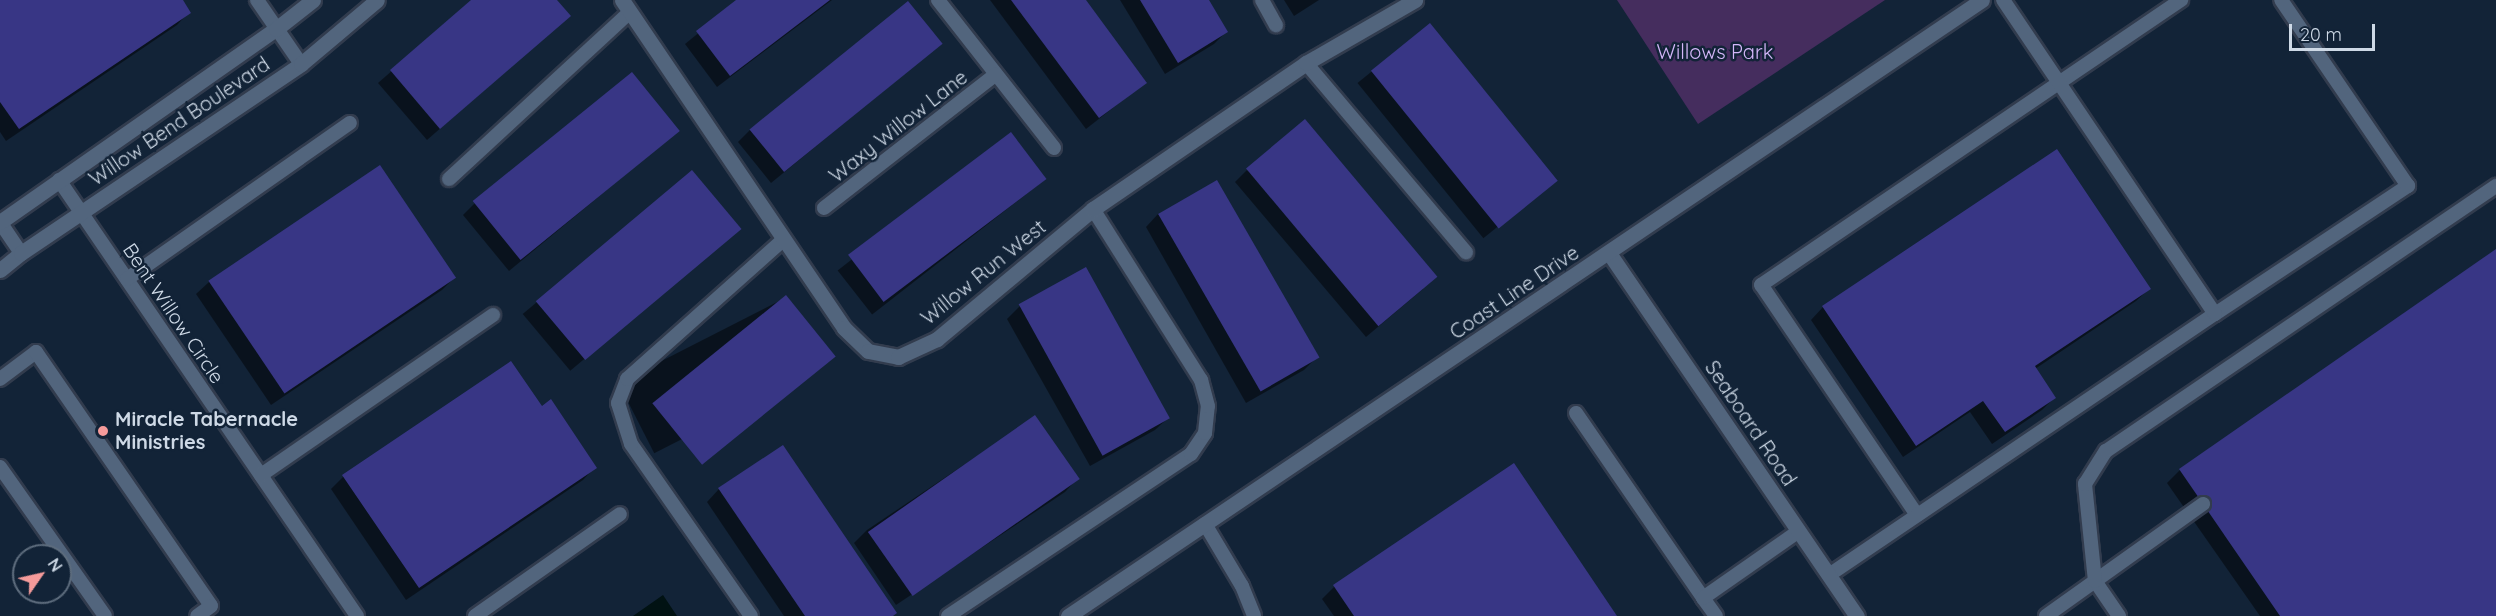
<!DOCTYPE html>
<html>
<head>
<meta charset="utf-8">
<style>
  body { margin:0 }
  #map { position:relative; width:2496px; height:616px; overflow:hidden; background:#122337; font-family:Quicksand,sans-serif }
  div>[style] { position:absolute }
  .green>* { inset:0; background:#452d5e }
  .water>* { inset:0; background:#011213 }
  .shadow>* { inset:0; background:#0007; transform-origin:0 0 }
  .building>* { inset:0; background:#383685; transform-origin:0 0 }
  .roads { filter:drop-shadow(2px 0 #323c4e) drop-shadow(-2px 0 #323c4e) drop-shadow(0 2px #323c4e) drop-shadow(0 -2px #323c4e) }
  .service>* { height:14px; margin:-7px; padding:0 7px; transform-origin:7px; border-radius:7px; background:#52657d }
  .minor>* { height:15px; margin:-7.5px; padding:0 7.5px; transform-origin:7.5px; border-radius:7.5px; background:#52657d }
  .dots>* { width:16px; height:16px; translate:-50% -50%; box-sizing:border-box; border:3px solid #122337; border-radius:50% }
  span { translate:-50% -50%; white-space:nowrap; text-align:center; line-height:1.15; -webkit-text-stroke:5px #122337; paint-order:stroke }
  .park-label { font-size:20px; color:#d4b7f9 }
  .street-label { font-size:20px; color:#ced9e6 }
  .poi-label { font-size:20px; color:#ced9e6; font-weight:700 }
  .left { translate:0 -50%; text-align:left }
  .north { position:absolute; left:12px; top:544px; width:60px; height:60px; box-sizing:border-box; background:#122337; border:2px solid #5d6c7d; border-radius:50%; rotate:56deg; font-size:16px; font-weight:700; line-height:24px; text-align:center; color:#ced9e6 }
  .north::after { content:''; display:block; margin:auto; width:21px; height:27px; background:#f59b9b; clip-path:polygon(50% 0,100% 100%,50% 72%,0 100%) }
  .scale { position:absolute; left:2289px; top:24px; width:86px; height:27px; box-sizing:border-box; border:3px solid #ced9e6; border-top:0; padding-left:8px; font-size:18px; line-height:21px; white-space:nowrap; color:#ced9e6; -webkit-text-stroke:4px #122337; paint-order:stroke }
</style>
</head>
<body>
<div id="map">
  <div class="green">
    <div style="clip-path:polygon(1617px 0,1885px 0,1698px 124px)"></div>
  </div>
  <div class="water">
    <div style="clip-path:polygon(663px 595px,677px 616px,633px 616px)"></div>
  </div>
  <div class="shadow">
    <div style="clip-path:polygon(0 0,181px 0,189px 12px,177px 25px,6px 141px,0 132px)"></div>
    <div style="clip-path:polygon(473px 0,555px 0,569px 16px,427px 140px,378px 83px)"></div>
    <div style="clip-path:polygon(739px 0,832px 0,717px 87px,685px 44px)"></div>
    <div style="clip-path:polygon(990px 0,1084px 0,1146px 82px,1086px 129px)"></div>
    <div style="clip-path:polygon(1120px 0,1207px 0,1226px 32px,1214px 44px,1165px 74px)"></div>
    <div style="clip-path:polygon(1284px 0,1319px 0,1294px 16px)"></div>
    <div style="left:1429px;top:25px;width:200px;height:92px;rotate:51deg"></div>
    <div style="clip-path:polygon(941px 44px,771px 183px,738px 142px,750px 130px)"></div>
    <div style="clip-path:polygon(678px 131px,509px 271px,463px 215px,475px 203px)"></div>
    <div style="left:1011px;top:135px;width:56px;height:220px;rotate:52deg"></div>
    <div style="clip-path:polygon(1247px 170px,1423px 289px,1366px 337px,1235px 182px)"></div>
    <div style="left:692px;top:172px;width:74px;height:221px;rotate:50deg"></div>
    <div style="clip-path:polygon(1158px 214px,1316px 358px,1304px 370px,1246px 403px,1146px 227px)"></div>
    <div style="clip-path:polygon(2496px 251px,2496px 616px,2260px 616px,2167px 483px,2180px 470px)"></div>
    <div style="clip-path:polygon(454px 278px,442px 290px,271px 405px,196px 294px,209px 282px)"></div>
    <div style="clip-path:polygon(2149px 289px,2136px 301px,2035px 369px,2055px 397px,2042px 410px,1992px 444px,1970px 412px,1903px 457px,1811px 320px,1823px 307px)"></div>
    <div style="left:785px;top:298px;width:79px;height:187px;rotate:63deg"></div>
    <div style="clip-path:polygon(1020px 306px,1168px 418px,1155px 430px,1090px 466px,1007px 319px)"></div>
    <div style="clip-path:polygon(541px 408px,595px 467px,583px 480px,406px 600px,331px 489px,343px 477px)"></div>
    <div style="clip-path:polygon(1035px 417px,1077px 479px,1065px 492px,896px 605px,854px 543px,867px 530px)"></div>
    <div style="clip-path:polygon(719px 489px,892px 616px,784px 616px,707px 502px)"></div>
    <div style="clip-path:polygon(1334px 587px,1616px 616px,1334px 616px,1322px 599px)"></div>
  </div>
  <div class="building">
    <div style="clip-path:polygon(0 0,183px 0,191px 13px,19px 129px,0 102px)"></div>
    <div style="clip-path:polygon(471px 0,557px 0,571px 16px,440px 129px,390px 70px)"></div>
    <div style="clip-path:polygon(736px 0,830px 0,730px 76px,696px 31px)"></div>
    <div style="clip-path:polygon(1011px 0,1086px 0,1147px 83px,1099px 118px)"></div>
    <div style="clip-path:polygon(1140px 0,1209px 0,1228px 32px,1178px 63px)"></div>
    <div style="left:908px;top:1px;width:55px;height:204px;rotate:51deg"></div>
    <div style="left:1430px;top:23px;width:203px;height:76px;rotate:51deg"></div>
    <div style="left:632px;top:72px;width:76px;height:205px;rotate:51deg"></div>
    <div style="left:1305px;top:119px;width:206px;height:77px;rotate:50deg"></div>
    <div style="left:1011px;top:132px;width:59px;height:204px;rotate:53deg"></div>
    <div style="clip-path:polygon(2057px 149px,2151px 289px,2035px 366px,2056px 398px,2005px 432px,1983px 401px,1916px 446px,1822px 306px)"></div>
    <div style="left:380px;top:165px;width:136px;height:207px;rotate:56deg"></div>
    <div style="left:692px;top:170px;width:77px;height:204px;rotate:50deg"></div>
    <div style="left:1217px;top:180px;width:205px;height:68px;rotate:60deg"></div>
    <div style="clip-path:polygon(2496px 249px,2496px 616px,2280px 616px,2179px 469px)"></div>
    <div style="left:1086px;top:267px;width:173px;height:77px;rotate:61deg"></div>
    <div style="left:786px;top:295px;width:79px;height:172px;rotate:51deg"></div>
    <div style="clip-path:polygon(511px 361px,542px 406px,551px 399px,597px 468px,419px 588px,342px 475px)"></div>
    <div style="left:1035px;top:415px;width:78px;height:204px;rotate:55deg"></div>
    <div style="clip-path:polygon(783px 445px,897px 613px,893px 616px,805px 616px,718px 488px)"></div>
    <div style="clip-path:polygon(1514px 463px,1617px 616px,1354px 616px,1333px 585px)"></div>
  </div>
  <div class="roads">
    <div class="service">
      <div style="left:257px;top:0;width:78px;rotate:55.5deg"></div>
      <div style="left:938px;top:0;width:188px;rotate:51.9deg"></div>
      <div style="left:1262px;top:0;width:29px;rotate:61deg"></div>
      <div style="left:1306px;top:63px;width:248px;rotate:49.8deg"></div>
      <div style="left:449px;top:179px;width:246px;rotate:-42.7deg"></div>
      <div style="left:59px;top:180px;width:528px;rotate:55.65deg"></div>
      <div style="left:824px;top:208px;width:217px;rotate:-37.9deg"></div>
      <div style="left:0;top:222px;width:37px;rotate:56deg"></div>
      <div style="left:127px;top:279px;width:272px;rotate:-35deg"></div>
      <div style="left:2215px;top:314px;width:232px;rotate:-33.6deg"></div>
      <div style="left:2408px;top:186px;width:225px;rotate:-124.3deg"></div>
      <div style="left:0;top:379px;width:45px;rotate:-36.9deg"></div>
      <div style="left:36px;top:352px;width:308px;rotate:55.4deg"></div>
      <div style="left:211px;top:606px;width:17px;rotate:144deg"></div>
      <div style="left:1576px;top:413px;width:224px;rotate:55.5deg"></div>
      <div style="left:0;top:467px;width:182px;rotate:54.8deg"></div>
      <div style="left:261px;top:475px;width:282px;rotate:-34.6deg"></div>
      <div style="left:1917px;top:515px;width:278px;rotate:-124.1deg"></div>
      <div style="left:1761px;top:285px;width:508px;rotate:-34.16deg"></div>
      <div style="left:1205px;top:524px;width:72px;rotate:59.2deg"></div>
      <div style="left:1242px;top:586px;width:32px;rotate:68deg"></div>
      <div style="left:1829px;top:575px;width:466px;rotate:-34.1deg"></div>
      <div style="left:2215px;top:314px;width:379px;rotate:-124deg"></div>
      <div style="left:475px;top:616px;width:177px;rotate:-35.1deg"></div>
      <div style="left:751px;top:616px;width:210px;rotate:-124.9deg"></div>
      <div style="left:631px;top:444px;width:43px;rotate:-107.6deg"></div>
      <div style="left:618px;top:403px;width:26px;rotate:-69deg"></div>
      <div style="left:627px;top:379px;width:210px;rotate:-41.7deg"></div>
      <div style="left:948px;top:616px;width:292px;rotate:-33.7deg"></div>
      <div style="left:1191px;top:454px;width:25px;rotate:-56deg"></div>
      <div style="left:1205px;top:433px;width:27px;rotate:-84deg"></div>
      <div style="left:1208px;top:406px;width:27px;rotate:-105deg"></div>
      <div style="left:1201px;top:380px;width:202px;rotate:-122.3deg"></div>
      <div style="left:1716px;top:616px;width:22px;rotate:-126deg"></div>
      <div style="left:1703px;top:598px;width:117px;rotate:-34.9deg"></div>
      <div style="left:2046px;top:616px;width:193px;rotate:-35.5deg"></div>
      <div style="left:2119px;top:616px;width:42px;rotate:-124.4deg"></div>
      <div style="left:2095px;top:581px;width:98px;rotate:-95.9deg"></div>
      <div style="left:2085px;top:484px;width:39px;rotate:-58deg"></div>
      <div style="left:2106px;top:451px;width:472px;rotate:-34.2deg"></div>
    </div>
    <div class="minor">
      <div style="left:622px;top:0;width:396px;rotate:55.9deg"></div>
      <div style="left:844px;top:328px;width:33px;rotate:44deg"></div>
      <div style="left:868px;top:351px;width:31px;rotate:11deg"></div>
      <div style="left:898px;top:357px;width:43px;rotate:-24.8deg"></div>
      <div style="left:937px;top:339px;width:203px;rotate:-39.8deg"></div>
      <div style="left:1093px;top:209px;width:258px;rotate:-34.4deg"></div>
      <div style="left:1306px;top:63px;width:126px;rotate:-30deg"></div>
      <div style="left:0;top:222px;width:337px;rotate:-35deg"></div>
      <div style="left:276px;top:29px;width:47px;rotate:-38.1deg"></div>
      <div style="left:1609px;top:253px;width:440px;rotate:55.7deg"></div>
      <div style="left:0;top:270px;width:27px;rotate:-39deg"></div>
      <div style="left:21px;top:253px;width:338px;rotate:-34deg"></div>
      <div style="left:301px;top:64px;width:99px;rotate:-40.1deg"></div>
      <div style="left:1068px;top:616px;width:1102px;rotate:-33.98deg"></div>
    </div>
  </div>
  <div class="dots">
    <div style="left:103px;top:431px;background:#f59b9b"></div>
  </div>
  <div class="park-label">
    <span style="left:1715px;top:51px">Willows Park</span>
  </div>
  <div class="street-label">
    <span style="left:179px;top:121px;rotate:-34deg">Willow Bend Boulevard</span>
    <span style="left:898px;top:126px;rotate:-38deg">Waxy Willow Lane</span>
    <span style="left:983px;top:272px;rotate:-39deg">Willow Run West</span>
    <span style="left:1514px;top:292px;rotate:-34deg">Coast Line Drive</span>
    <span style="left:174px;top:313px;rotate:56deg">Bent Willow Circle</span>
    <span style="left:1751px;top:423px;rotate:56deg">Seaboard Road</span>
  </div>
  <div class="poi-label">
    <span class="left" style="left:115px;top:430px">Miracle Tabernacle<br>Ministries</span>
  </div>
  <div class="north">N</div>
  <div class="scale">20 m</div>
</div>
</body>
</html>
